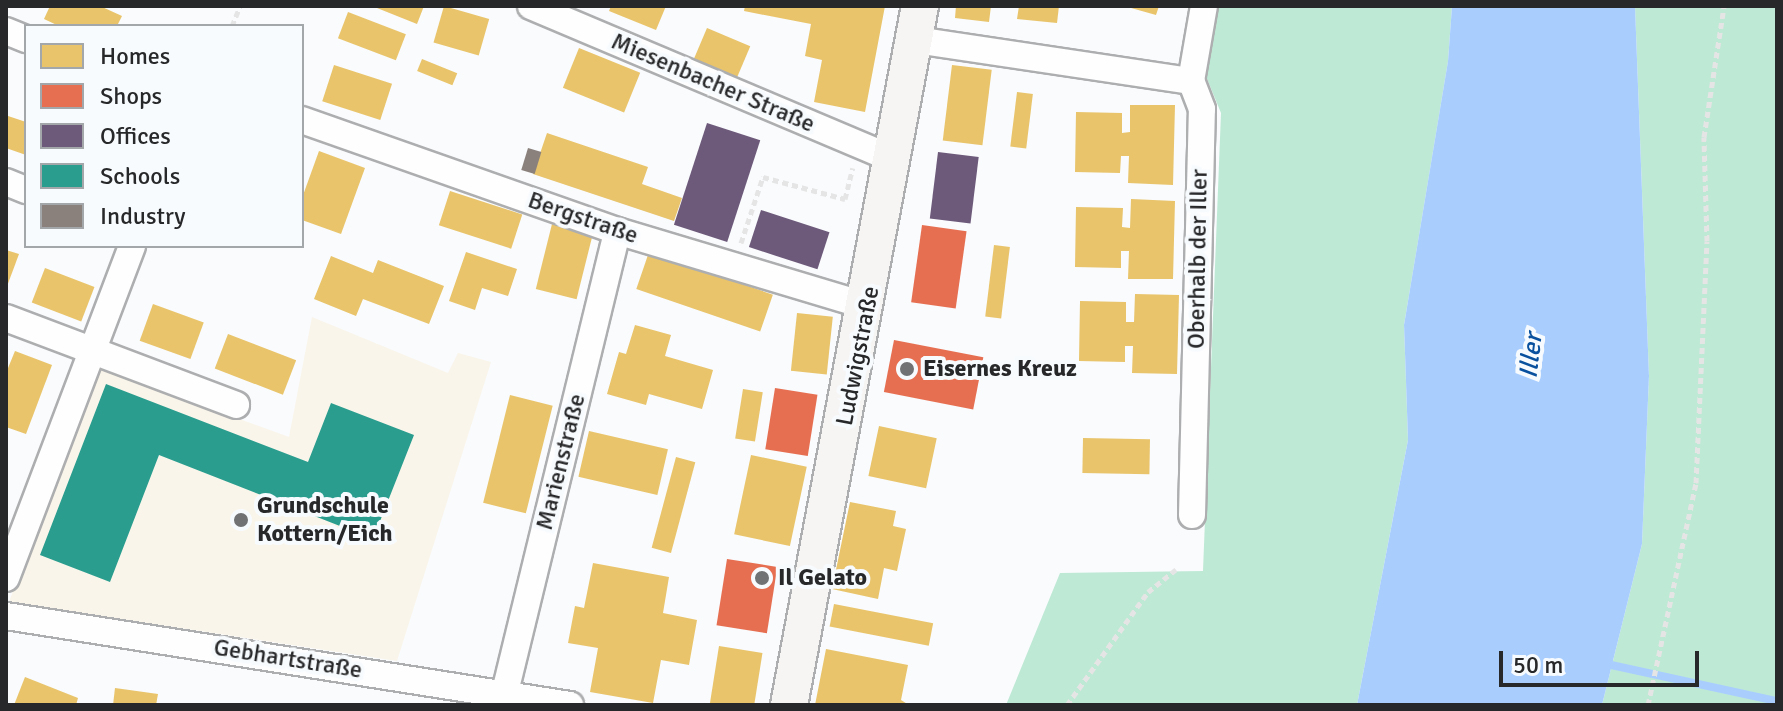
<!DOCTYPE html>
<html>
<head>
<meta charset="utf-8">
<style>
  body { margin:0 }
  #map { position:relative; width:1783px; height:711px; overflow:hidden; background:#f9fbfd; font-family:Signika,sans-serif }
  div>[style] { position:absolute }
  .education>* { inset:0; background:#faf5ea }
  .green>* { inset:0; background:#bee9d5 }
  .water>* { inset:0; background:#a9cefe }
  .homes>* { inset:0; background:#e9c46a; transform-origin:0 0 }
  .shops>* { inset:0; background:#e76f51; transform-origin:0 0 }
  .offices>* { inset:0; background:#6d597a; transform-origin:0 0 }
  .schools>* { inset:0; background:#2a9d8f }
  .industry>* { inset:0; background:#8a817c; transform-origin:0 0 }
  .stream>* { height:8px; margin:-4px; padding:0 4px; transform-origin:4px; border-radius:4px; background:#a9cefe }
  .path>* { height:5px; margin-top:-2.5px; transform-origin:0; background:repeating-linear-gradient(90deg,#e5e5e5 0 6px,transparent 0 10px) }
  .roads { filter:drop-shadow(2px 0 #adaeaf) drop-shadow(-2px 0 #adaeaf) drop-shadow(0 2px #adaeaf) drop-shadow(0 -2px #adaeaf) }
  .street>* { height:26px; margin:-13px; padding:0 13px; transform-origin:13px; border-radius:13px; background:#fefeff }
  .secondary>* { height:36px; margin:-18px; padding:0 18px; transform-origin:18px; border-radius:18px; background:#f7f4f4 }
  .dots>* { width:22px; height:22px; translate:-50% -50%; box-sizing:border-box; border:4px solid #f8fbfe; border-radius:50% }
  span { translate:-50% -50%; white-space:nowrap; text-align:center; line-height:1.15; -webkit-text-stroke:8px #f8fbfe; paint-order:stroke }
  .street-label { font-size:24px; color:#272829 }
  .poi-label { font-size:24px; color:#272829; font-weight:700 }
  .left { translate:0 -50%; text-align:left }
  .water-label { font-size:26px; color:#09519e; font-style:italic }
  .frame { position:absolute; inset:0; border:8px solid #272829; pointer-events:none }
  .legend { position:absolute; left:24px; top:24px; width:280px; height:224px; box-sizing:border-box; background:#f8fbfe; border:2px solid #a4a7a9; margin:0; padding:10px 14px; list-style:none; font-size:24px; color:#272829 }
  .legend li { display:flex; align-items:center; gap:16px; height:40px }
  .legend b { width:40px; border:2px solid #a4a7a9 }
  .scale { position:absolute; left:1499px; top:651px; width:200px; height:36px; box-sizing:border-box; border:4px solid #272829; border-top:0; padding-left:10px; font-size:24px; line-height:28px; white-space:nowrap; color:#272829; -webkit-text-stroke:6px #f8fbfe; paint-order:stroke }
</style>
</head>
<body>
<div id="map">
  <div class="education">
    <div style="clip-path:polygon(312px 317px,448px 373px,458px 353px,491px 362px,397px 661px,9px 602px,96px 367px,289px 437px)"></div>
  </div>
  <div class="green">
    <div style="clip-path:polygon(1212px 6px,1452px 6px,1448px 61px,1404px 325px,1408px 440px,1357px 705px,1006px 705px,1060px 573px,1203px 571px,1221px 113px,1199px 59px)"></div>
    <div style="clip-path:polygon(1635px 6px,1777px 6px,1777px 705px,1602px 705px,1642px 544px,1649px 376px)"></div>
  </div>
  <div class="water">
    <div style="clip-path:polygon(1452px 6px,1635px 6px,1649px 376px,1642px 544px,1602px 705px,1357px 705px,1408px 440px,1404px 325px,1448px 61px)"></div>
  </div>
  <div class="homes">
    <div style="clip-path:polygon(50px 6px,100px 6px,122px 16px,117px 26px,59px 26px,44px 19px)"></div>
    <div style="clip-path:polygon(372px 6px,424px 6px,417px 24px)"></div>
    <div style="left:444px;top:6px;width:47px;height:38px;rotate:16deg"></div>
    <div style="clip-path:polygon(611px 6px,666px 6px,656px 30px,609px 11px)"></div>
    <div style="clip-path:polygon(745px 6px,885px 6px,865px 112px,814px 102px,822px 60px,805px 56px,811px 24px,744px 11px)"></div>
    <div style="clip-path:polygon(956px 6px,991px 6px,989px 22px,955px 18px)"></div>
    <div style="clip-path:polygon(1019px 6px,1059px 6px,1057px 23px,1017px 19px)"></div>
    <div style="clip-path:polygon(1124px 6px,1159px 6px,1156px 15px)"></div>
    <div style="left:348px;top:12px;width:62px;height:28px;rotate:21deg"></div>
    <div style="left:707px;top:28px;width:47px;height:38px;rotate:23deg"></div>
    <div style="left:579px;top:48px;width:66px;height:43px;rotate:22deg"></div>
    <div style="left:422px;top:59px;width:38px;height:13px;rotate:22deg"></div>
    <div style="left:334px;top:65px;width:61px;height:38px;rotate:18deg"></div>
    <div style="left:952px;top:65px;width:40px;height:76px;rotate:7deg"></div>
    <div style="left:1017px;top:92px;width:16px;height:55px;rotate:7deg"></div>
    <div style="clip-path:polygon(1130px 105px,1175px 105px,1173px 185px,1128px 183px,1129px 156px,1121px 156px,1120px 173px,1075px 172px,1076px 112px,1122px 113px,1122px 133px,1130px 132px)"></div>
    <div style="clip-path:polygon(8px 116px,26px 122px,26px 155px,6px 148px)"></div>
    <div style="clip-path:polygon(547px 133px,648px 167px,642px 184px,682px 198px,674px 221px,533px 174px)"></div>
    <div style="clip-path:polygon(319px 151px,365px 168px,341px 234px,302px 220px,302px 198px)"></div>
    <div style="left:450px;top:191px;width:76px;height:36px;rotate:18deg"></div>
    <div style="clip-path:polygon(1131px 199px,1175px 201px,1173px 279px,1128px 279px,1129px 251px,1121px 251px,1121px 268px,1075px 267px,1076px 207px,1123px 208px,1122px 227px,1130px 228px)"></div>
    <div style="left:552px;top:224px;width:42px;height:67px;rotate:14deg"></div>
    <div style="left:994px;top:245px;width:16px;height:72px;rotate:7deg"></div>
    <div style="clip-path:polygon(6px 250px,19px 254px,6px 289px)"></div>
    <div style="clip-path:polygon(466px 252px,517px 269px,508px 296px,482px 288px,475px 310px,449px 301px)"></div>
    <div style="left:649px;top:252px;width:131px;height:39px;rotate:19deg"></div>
    <div style="clip-path:polygon(331px 256px,373px 273px,378px 260px,444px 286px,429px 324px,363px 299px,356px 316px,314px 299px)"></div>
    <div style="left:45px;top:268px;width:53px;height:37px;rotate:21deg"></div>
    <div style="clip-path:polygon(1135px 294px,1179px 295px,1177px 374px,1132px 373px,1133px 346px,1125px 346px,1125px 362px,1079px 361px,1080px 301px,1126px 302px,1126px 322px,1134px 322px)"></div>
    <div style="left:153px;top:304px;width:54px;height:39px;rotate:20deg"></div>
    <div style="left:797px;top:313px;width:36px;height:58px;rotate:6deg"></div>
    <div style="clip-path:polygon(635px 325px,671px 335px,665px 356px,713px 370px,702px 409px,649px 394px,646px 405px,607px 394px,619px 352px,626px 354px)"></div>
    <div style="left:228px;top:334px;width:73px;height:37px;rotate:21deg"></div>
    <div style="clip-path:polygon(15px 351px,52px 365px,26px 434px,6px 427px,6px 373px)"></div>
    <div style="left:743px;top:389px;width:20px;height:50px;rotate:9deg"></div>
    <div style="left:510px;top:395px;width:44px;height:111px;rotate:14deg"></div>
    <div style="left:879px;top:426px;width:59px;height:51px;rotate:12deg"></div>
    <div style="left:589px;top:431px;width:81px;height:47px;rotate:13deg"></div>
    <div style="left:1083px;top:438px;width:67px;height:35px;rotate:1deg"></div>
    <div style="left:751px;top:455px;width:57px;height:81px;rotate:12deg"></div>
    <div style="left:676px;top:457px;width:20px;height:94px;rotate:15deg"></div>
    <div style="clip-path:polygon(850px 502px,896px 511px,893px 526px,906px 529px,897px 571px,884px 568px,878px 599px,832px 589px)"></div>
    <div style="clip-path:polygon(593px 563px,669px 577px,663px 613px,697px 620px,689px 665px,661px 660px,653px 703px,590px 692px,598px 648px,568px 643px,575px 606px,584px 608px)"></div>
    <div style="left:834px;top:604px;width:101px;height:23px;rotate:11deg"></div>
    <div style="left:719px;top:646px;width:44px;height:60px;rotate:9deg"></div>
    <div style="clip-path:polygon(826px 649px,908px 665px,901px 700px,909px 705px,815px 705px)"></div>
    <div style="clip-path:polygon(25px 677px,78px 698px,76px 705px,14px 705px)"></div>
    <div style="clip-path:polygon(115px 688px,158px 694px,156px 705px,113px 705px)"></div>
  </div>
  <div class="shops">
    <div style="left:922px;top:225px;width:45px;height:78px;rotate:8deg"></div>
    <div style="left:894px;top:340px;width:91px;height:53px;rotate:11deg"></div>
    <div style="left:775px;top:388px;width:43px;height:62px;rotate:9deg"></div>
    <div style="left:727px;top:559px;width:51px;height:67px;rotate:9deg"></div>
  </div>
  <div class="offices">
    <div style="left:707px;top:123px;width:56px;height:107px;rotate:18deg"></div>
    <div style="left:938px;top:152px;width:41px;height:67px;rotate:7deg"></div>
    <div style="left:761px;top:210px;width:72px;height:39px;rotate:18deg"></div>
  </div>
  <div class="schools">
    <div style="clip-path:polygon(106px 384px,308px 462px,331px 403px,414px 435px,373px 539px,159px 455px,110px 582px,40px 555px)"></div>
  </div>
  <div class="industry">
    <div style="left:528px;top:148px;width:14px;height:23px;rotate:17deg"></div>
  </div>
  <div class="stream">
    <div style="left:1602px;top:663px;width:179px;rotate:12.3deg"></div>
  </div>
  <div class="path">
    <div style="left:232px;top:26px;width:22px;rotate:-68deg"></div>
    <div style="left:741px;top:243px;width:70px;rotate:-71.6deg"></div>
    <div style="left:763px;top:177px;width:85px;rotate:15deg"></div>
    <div style="left:845px;top:199px;width:32px;rotate:-76deg"></div>
    <div style="left:1067px;top:705px;width:139px;rotate:-54.4deg"></div>
    <div style="left:1148px;top:592px;width:36px;rotate:-39deg"></div>
    <div style="left:1648px;top:705px;width:227px;rotate:-77.8deg"></div>
    <div style="left:1696px;top:483px;width:242px;rotate:-87.4deg"></div>
    <div style="left:1707px;top:241px;width:104px;rotate:-91.7deg"></div>
    <div style="left:1704px;top:137px;width:133px;rotate:-81.3deg"></div>
  </div>
  <div class="roads">
    <div class="street">
      <div style="left:531px;top:6px;width:395px;rotate:22.9deg"></div>
      <div style="left:6px;top:31px;width:22px;rotate:22deg"></div>
      <div style="left:916px;top:40px;width:278px;rotate:8.5deg"></div>
      <div style="left:302px;top:120px;width:334px;rotate:19.4deg"></div>
      <div style="left:617px;top:231px;width:261px;rotate:16.7deg"></div>
      <div style="left:6px;top:182px;width:22px;rotate:22deg"></div>
      <div style="left:6px;top:318px;width:246px;rotate:20.7deg"></div>
      <div style="left:1192px;top:515px;width:406px;rotate:-88.6deg"></div>
      <div style="left:1202px;top:109px;width:30px;rotate:-111deg"></div>
      <div style="left:1191px;top:81px;width:76px;rotate:-80.2deg"></div>
      <div style="left:6px;top:578px;width:355px;rotate:-69.2deg"></div>
      <div style="left:6px;top:616px;width:571px;rotate:8.97deg"></div>
      <div style="left:505px;top:692px;width:474px;rotate:-76.3deg"></div>
    </div>
    <div class="secondary">
      <div style="left:789px;top:705px;width:711px;rotate:-79.39deg"></div>
    </div>
  </div>
  <div class="dots">
    <div style="left:907px;top:369px;background:#707273"></div>
    <div style="left:241px;top:520px;background:#707273"></div>
    <div style="left:762px;top:578px;background:#707273"></div>
  </div>
  <div class="street-label">
    <span style="left:713px;top:83px;rotate:23deg">Miesenbacher Straße</span>
    <span style="left:583px;top:218px;rotate:19deg">Bergstraße</span>
    <span style="left:1198px;top:259px;rotate:-89deg">Oberhalb der Iller</span>
    <span style="left:858px;top:356px;rotate:-79deg">Ludwigstraße</span>
    <span style="left:561px;top:462px;rotate:-76deg">Marienstraße</span>
    <span style="left:288px;top:659px;rotate:9deg">Gebhartstraße</span>
  </div>
  <div class="poi-label">
    <span class="left" style="left:923px;top:369px">Eisernes Kreuz</span>
    <span class="left" style="left:257px;top:520px">Grundschule<br>Kottern/Eich</span>
    <span class="left" style="left:778px;top:578px">Il Gelato</span>
  </div>
  <div class="water-label">
    <span style="left:1532px;top:356px;rotate:-83deg">Iller</span>
  </div>
  <div class="frame"></div>
  <ul class="legend">
  <li><b style="height:22px;background:#e9c46a"></b>Homes</li>
  <li><b style="height:22px;background:#e76f51"></b>Shops</li>
  <li><b style="height:22px;background:#6d597a"></b>Offices</li>
  <li><b style="height:22px;background:#2a9d8f"></b>Schools</li>
  <li><b style="height:22px;background:#8a817c"></b>Industry</li>
  </ul>
  <div class="scale">50 m</div>
</div>
</body>
</html>
